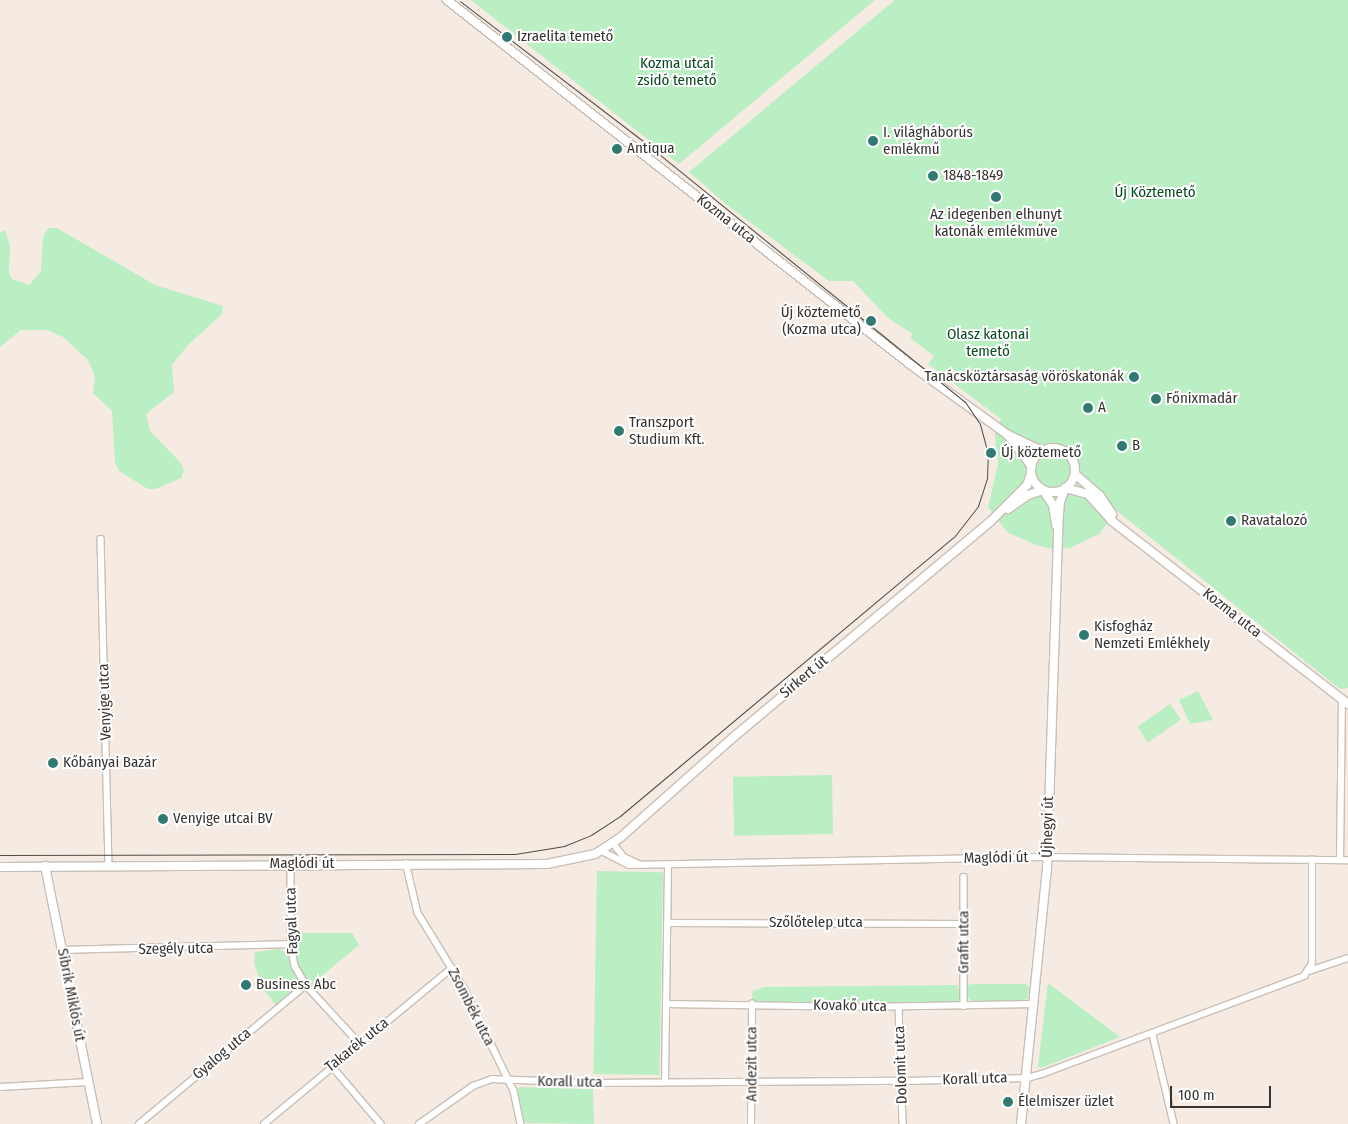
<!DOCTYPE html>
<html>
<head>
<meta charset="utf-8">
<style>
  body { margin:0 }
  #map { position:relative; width:1348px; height:1124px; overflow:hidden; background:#f5ebe2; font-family:"Fira Sans Condensed",sans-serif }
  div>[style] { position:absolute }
  .green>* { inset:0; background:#baeec3; transform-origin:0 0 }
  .roads { filter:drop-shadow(1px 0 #c8bfb6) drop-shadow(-1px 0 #c8bfb6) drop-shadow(0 1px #c8bfb6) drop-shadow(0 -1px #c8bfb6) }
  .street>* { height:5.5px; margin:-2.75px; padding:0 2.75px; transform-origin:2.75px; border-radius:2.75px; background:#fff }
  .secondary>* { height:8px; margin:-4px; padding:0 4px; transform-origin:4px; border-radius:4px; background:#fff }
  .secondary>.ring { margin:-4px; padding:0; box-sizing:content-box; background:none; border:8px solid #fff; border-radius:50% }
  .tram>* { height:1px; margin:-0.5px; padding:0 0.5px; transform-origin:0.5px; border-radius:0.5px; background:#504c48 }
  .dots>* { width:14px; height:14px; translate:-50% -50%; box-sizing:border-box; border:2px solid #fff; border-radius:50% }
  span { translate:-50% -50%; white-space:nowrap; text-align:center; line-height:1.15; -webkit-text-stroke:4px #fff; paint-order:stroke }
  .poi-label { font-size:15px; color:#373330 }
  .left { translate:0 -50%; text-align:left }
  .right { translate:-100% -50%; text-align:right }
  .park-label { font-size:15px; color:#084a20 }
  .street-label { font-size:15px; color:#373330 }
  .scale { position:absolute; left:1170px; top:1086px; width:101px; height:22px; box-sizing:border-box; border:2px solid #373330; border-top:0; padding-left:6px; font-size:15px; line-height:18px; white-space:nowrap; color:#373330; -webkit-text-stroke:4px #fff; paint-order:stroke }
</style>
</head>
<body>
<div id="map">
  <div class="green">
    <div style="clip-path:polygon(471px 0,875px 0,679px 164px)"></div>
    <div style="clip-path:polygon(895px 0,1348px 0,1348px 688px,1340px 689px,1117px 511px,1099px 534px,1070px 548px,1052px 549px,1036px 545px,1007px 532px,988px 507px,998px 464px,995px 434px,1001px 419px,928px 364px,934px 356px,910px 338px,913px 334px,888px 318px,853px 281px,829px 281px,727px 205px,689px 172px)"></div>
    <div style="clip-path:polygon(48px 228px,57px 228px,155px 285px,223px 306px,222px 314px,188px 345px,172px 365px,174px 392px,146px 414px,150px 431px,180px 462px,184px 470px,181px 478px,156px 489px,148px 489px,119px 471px,115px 463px,112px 411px,93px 393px,95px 376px,88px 360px,63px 337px,47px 330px,21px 330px,0 347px,0 233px,5px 230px,10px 246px,9px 272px,12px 279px,29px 285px,41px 271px,43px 237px)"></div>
    <div style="clip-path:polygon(1198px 691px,1213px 720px,1190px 724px,1179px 700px)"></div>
    <div style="left:1170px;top:704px;width:19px;height:40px;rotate:55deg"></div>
    <div style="left:832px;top:775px;width:59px;height:99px;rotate:89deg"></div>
    <div style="left:597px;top:871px;width:66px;height:203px;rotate:1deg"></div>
    <div style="clip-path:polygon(294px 933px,352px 933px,359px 945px,310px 986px,298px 969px)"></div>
    <div style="clip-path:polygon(280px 949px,287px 954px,300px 986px,276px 1005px,263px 989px,254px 963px,255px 952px)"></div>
    <div style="clip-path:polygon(1048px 983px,1120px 1037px,1041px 1068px,1038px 1066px)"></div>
    <div style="clip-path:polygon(974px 984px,1026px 984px,1029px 987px,1028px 998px,1021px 1002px,972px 1003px,966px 994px,967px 985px)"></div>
    <div style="clip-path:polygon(957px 985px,961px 996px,956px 1002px,768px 1002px,752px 1001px,752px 998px,753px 991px,765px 987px)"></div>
    <div style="clip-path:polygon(520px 1087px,593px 1089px,594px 1124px,525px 1123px,517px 1090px)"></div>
  </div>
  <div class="roads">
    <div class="street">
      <div style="left:101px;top:539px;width:325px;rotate:88.6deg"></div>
      <div style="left:613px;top:843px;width:18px;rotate:52deg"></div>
      <div style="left:624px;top:857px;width:17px;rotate:25deg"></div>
      <div style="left:602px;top:851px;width:30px;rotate:27deg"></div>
      <div style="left:629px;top:865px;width:412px;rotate:-1.1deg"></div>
      <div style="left:1041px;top:857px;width:307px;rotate:0.6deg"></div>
      <div style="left:1340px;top:860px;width:161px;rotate:-89.3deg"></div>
      <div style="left:291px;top:863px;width:81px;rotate:90deg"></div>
      <div style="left:291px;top:944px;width:22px;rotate:80deg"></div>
      <div style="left:295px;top:966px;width:22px;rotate:60deg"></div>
      <div style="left:306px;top:985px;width:80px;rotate:47.5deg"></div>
      <div style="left:406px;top:863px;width:51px;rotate:76.5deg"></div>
      <div style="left:418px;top:913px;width:88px;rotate:58.5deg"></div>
      <div style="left:464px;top:988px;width:114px;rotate:64.1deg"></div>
      <div style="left:514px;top:1091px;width:34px;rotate:78deg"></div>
      <div style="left:964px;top:877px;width:129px;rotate:90deg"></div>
      <div style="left:668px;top:923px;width:296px;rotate:0.2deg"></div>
      <div style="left:61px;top:950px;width:230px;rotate:-1.5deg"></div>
      <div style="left:1309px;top:971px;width:41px;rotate:-18.4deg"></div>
      <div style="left:667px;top:1004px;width:196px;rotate:0.9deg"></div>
      <div style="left:863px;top:1007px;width:171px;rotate:-1deg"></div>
      <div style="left:899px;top:1007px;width:117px;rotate:88deg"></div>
      <div style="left:1153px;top:1035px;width:91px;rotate:76.7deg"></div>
      <div style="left:331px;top:1065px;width:77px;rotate:49.7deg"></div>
      <div style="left:665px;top:1081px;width:216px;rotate:-89.2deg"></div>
      <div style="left:0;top:1087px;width:88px;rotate:-3.3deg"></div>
      <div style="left:139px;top:1124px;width:217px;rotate:-39.8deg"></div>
      <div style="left:264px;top:1124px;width:244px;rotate:-39.7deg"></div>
      <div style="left:419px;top:1124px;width:66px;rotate:-35.1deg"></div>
      <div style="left:473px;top:1086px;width:20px;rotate:-20deg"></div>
      <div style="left:492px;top:1079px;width:101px;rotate:2.3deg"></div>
      <div style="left:593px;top:1083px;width:310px;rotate:-0.4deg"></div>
      <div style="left:903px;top:1081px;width:125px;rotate:-1.4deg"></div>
      <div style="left:1028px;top:1078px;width:15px;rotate:-16deg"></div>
      <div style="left:1042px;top:1074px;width:280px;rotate:-20.5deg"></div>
      <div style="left:1304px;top:976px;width:15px;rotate:-58deg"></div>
      <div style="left:1312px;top:963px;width:103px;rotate:-90deg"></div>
      <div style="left:751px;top:1124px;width:120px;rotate:-89.5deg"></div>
    </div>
    <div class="secondary">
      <div style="left:447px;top:0;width:590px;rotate:38.19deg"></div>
      <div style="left:911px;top:365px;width:120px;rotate:35.8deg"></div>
      <div style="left:1008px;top:435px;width:38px;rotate:53deg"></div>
      <div style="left:1008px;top:435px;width:38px;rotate:25deg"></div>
      <div class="ring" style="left:1031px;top:448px;width:36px;height:36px"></div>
      <div style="left:1075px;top:474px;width:33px;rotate:41deg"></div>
      <div style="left:1100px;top:496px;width:22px;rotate:56deg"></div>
      <div style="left:1065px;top:488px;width:24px;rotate:15deg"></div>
      <div style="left:1088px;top:494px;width:36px;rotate:48deg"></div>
      <div style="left:1112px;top:521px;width:299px;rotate:37.8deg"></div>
      <div style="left:1043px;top:490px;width:18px;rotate:56deg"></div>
      <div style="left:1053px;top:505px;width:20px;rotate:81deg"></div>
      <div style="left:1008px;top:509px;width:24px;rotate:-35deg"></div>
      <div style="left:1028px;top:495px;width:16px;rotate:-18deg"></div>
      <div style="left:45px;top:866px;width:263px;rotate:78.6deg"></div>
      <div style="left:0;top:867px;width:547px;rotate:-0.31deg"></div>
      <div style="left:547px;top:864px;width:49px;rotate:-11.8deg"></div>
      <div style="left:595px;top:854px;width:31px;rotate:-33deg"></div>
      <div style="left:621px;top:837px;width:154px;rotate:-41.6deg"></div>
      <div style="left:736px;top:735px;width:331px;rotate:-40deg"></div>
      <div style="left:990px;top:522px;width:52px;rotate:-45deg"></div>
      <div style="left:1027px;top:485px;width:12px;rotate:-70deg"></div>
      <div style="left:1021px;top:1124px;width:256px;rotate:-84.2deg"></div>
      <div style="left:1047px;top:869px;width:340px;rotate:-88.1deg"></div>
      <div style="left:1058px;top:529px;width:27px;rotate:-86deg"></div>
      <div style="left:1060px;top:502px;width:15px;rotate:-70deg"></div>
    </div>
  </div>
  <div class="tram">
    <div style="left:0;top:855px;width:515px;rotate:-0.11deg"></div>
    <div style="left:515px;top:854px;width:50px;rotate:-9.3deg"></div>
    <div style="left:564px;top:846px;width:29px;rotate:-22deg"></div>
    <div style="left:591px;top:835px;width:35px;rotate:-33deg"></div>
    <div style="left:620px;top:816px;width:435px;rotate:-39.9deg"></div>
    <div style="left:954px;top:537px;width:39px;rotate:-52deg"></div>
    <div style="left:978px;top:506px;width:28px;rotate:-72deg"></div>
    <div style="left:987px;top:479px;width:25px;rotate:-88deg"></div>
    <div style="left:988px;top:454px;width:31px;rotate:-105deg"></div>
    <div style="left:980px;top:424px;width:27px;rotate:-124deg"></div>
    <div style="left:965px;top:402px;width:414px;rotate:-141deg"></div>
    <div style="left:643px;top:141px;width:230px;rotate:-142.6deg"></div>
  </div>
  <div class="dots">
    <div style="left:507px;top:37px;background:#327971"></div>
    <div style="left:873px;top:141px;background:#327971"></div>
    <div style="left:617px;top:149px;background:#327971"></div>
    <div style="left:933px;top:176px;background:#327971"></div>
    <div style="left:996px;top:197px;background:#327971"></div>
    <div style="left:871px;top:321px;background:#327971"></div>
    <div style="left:1134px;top:377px;background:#327971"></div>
    <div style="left:1156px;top:399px;background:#327971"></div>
    <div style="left:1088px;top:408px;background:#327971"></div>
    <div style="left:619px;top:431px;background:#327971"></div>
    <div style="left:1122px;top:446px;background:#327971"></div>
    <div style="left:991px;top:453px;background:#327971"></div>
    <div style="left:1231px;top:521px;background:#327971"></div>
    <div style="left:1084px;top:635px;background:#327971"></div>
    <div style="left:53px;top:763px;background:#327971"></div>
    <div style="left:163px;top:819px;background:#327971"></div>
    <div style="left:246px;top:985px;background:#327971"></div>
    <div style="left:1008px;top:1102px;background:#327971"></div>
  </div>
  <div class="poi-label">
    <span class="left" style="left:517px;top:37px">Izraelita temető</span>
    <span class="left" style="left:883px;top:141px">I. világháborús<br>emlékmű</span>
    <span class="left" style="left:627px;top:149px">Antiqua</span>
    <span class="left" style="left:943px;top:176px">1848-1849</span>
    <span style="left:996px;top:223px">Az idegenben elhunyt<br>katonák emlékműve</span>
    <span class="right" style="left:861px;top:321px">Új köztemető<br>(Kozma utca)</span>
    <span class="right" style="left:1124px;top:377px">Tanácsköztársaság vöröskatonák</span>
    <span class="left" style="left:1166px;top:399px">Főnixmadár</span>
    <span class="left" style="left:1098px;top:408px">A</span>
    <span class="left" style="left:629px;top:431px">Transzport<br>Studium Kft.</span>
    <span class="left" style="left:1132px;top:446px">B</span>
    <span class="left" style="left:1001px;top:453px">Új köztemető</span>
    <span class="left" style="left:1241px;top:521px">Ravatalozó</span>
    <span class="left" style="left:1094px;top:635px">Kisfogház<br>Nemzeti Emlékhely</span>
    <span class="left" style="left:63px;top:763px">Kőbányai Bazár</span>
    <span class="left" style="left:173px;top:819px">Venyige utcai BV</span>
    <span class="left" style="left:256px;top:985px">Business Abc</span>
    <span class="left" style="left:1018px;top:1102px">Élelmiszer üzlet</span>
  </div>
  <div class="park-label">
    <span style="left:677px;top:72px">Kozma utcai<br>zsidó temető</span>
    <span style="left:1155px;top:193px">Új Köztemető</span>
    <span style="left:988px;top:343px">Olasz katonai<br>temető</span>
  </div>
  <div class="street-label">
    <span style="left:726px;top:219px;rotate:38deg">Kozma utca</span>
    <span style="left:1232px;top:613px;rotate:38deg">Kozma utca</span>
    <span style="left:804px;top:677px;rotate:-40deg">Sírkert út</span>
    <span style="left:105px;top:702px;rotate:-92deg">Venyige utca</span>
    <span style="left:1048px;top:827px;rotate:-89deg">Újhegyi út</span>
    <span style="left:996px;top:858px;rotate:-1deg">Maglódi út</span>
    <span style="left:302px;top:864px">Maglódi út</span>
    <span style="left:292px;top:921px;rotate:-92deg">Fagyal utca</span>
    <span style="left:816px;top:923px">Szőlőtelep utca</span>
    <span style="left:964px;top:942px;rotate:-90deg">Grafit utca</span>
    <span style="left:176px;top:949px;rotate:-1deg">Szegély utca</span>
    <span style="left:71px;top:995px;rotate:79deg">Sibrik Miklós út</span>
    <span style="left:850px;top:1006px;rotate:1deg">Kovakő utca</span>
    <span style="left:471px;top:1007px;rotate:63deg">Zsombék utca</span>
    <span style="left:357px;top:1045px;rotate:-39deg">Takarék utca</span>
    <span style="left:222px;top:1054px;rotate:-40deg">Gyalog utca</span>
    <span style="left:752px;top:1064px;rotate:-90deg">Andezit utca</span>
    <span style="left:901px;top:1065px;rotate:-92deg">Dolomit utca</span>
    <span style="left:975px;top:1079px;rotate:-2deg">Korall utca</span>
    <span style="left:570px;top:1082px;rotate:1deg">Korall utca</span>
  </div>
  <div class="scale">100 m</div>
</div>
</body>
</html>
